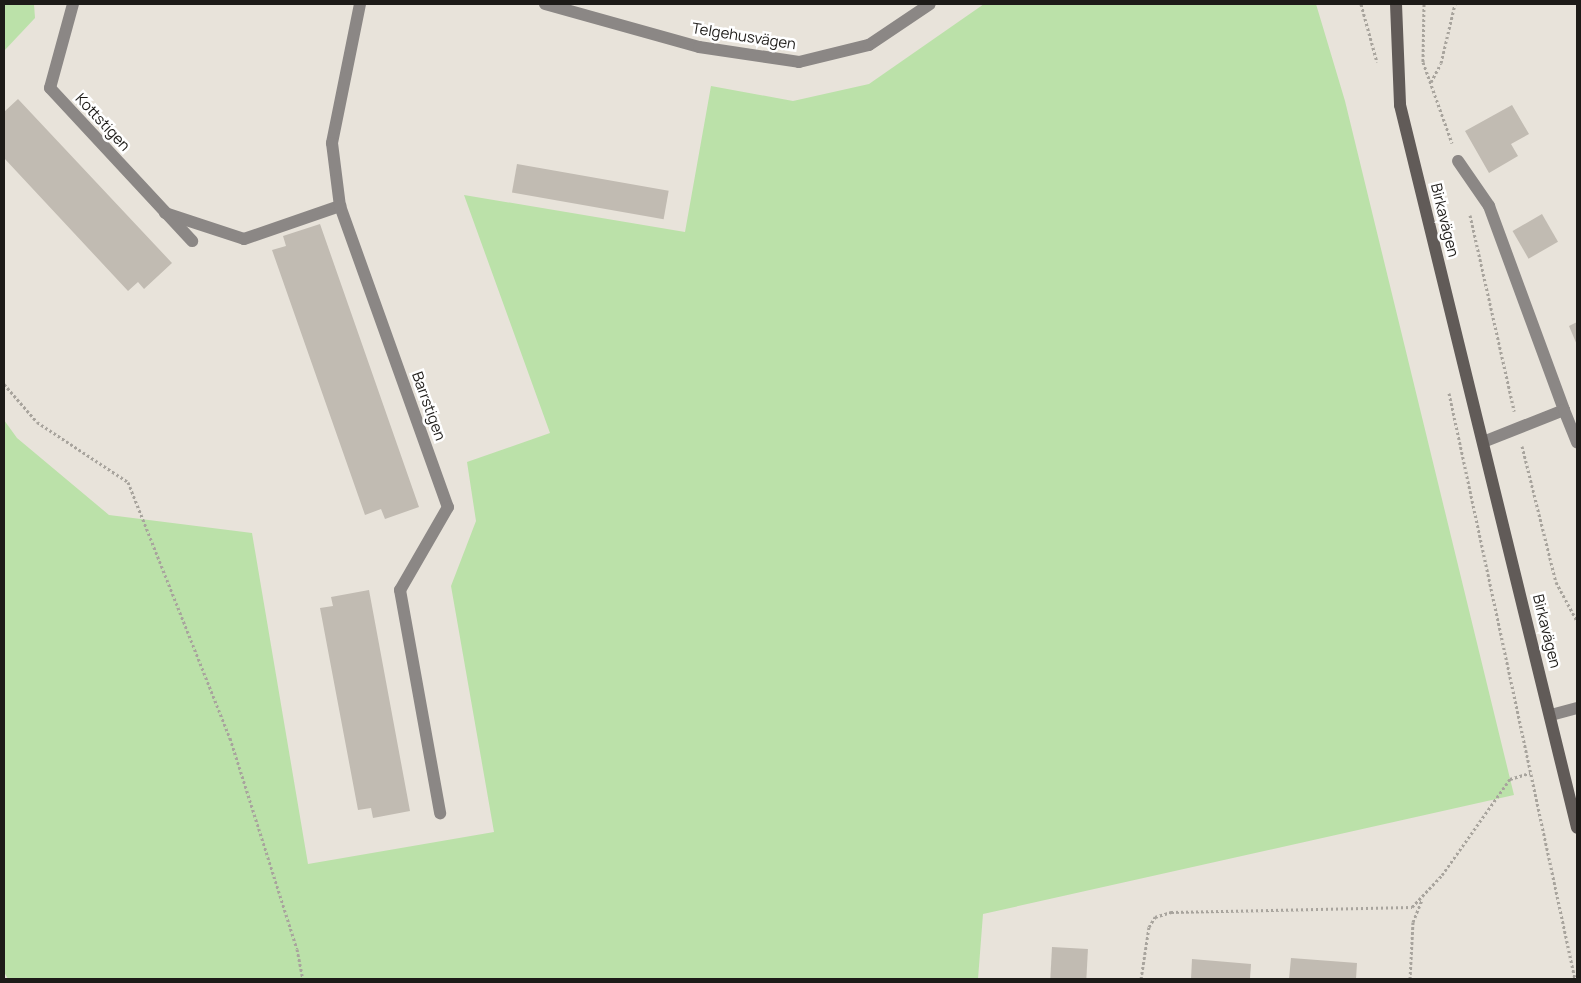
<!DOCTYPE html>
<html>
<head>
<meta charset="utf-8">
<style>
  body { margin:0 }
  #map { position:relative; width:1581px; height:983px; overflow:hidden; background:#e8e3da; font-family:Manrope,sans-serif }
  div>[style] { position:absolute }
  .green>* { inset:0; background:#bbe1a9 }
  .building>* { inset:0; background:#c1bbb2; transform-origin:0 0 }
  .path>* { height:3px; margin-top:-1.5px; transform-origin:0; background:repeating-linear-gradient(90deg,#a8a49d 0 2.5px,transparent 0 5px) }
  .lane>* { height:12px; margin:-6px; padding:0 6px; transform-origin:6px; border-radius:6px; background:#8b8785 }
  .street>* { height:12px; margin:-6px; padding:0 6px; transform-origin:6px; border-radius:6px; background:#8b8785 }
  .secondary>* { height:12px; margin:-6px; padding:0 6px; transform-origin:6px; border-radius:6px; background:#615b58 }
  span { translate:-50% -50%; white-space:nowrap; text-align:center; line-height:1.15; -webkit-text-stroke:5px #fff; paint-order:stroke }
  .street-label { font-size:15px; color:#1d1b18 }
  .frame { position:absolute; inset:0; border:5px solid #1d1b18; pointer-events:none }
</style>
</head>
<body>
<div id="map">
  <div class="green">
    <div style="clip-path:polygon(4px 4px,34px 4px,35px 18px,4px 51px)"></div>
    <div style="clip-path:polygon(984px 4px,1316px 4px,1345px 101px,1514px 795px,983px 914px,978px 979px,8px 979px,4px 972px,4px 420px,17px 438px,109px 515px,252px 533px,308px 864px,494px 832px,451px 586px,476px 521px,467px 462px,550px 433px,464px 195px,685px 232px,711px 86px,793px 101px,869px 84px)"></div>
  </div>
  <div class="building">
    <div style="clip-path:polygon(18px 99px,172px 263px,144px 289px,138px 282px,128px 291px,4px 158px,4px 112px)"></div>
    <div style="clip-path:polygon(1512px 105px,1529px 134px,1511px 144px,1518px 156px,1489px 173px,1465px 131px)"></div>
    <div style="left:517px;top:164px;width:154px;height:29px;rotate:10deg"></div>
    <div style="left:1542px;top:214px;width:32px;height:34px;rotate:60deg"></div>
    <div style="clip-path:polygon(320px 224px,419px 507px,385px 519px,381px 509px,365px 515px,272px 250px,286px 246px,283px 236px)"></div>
    <div style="clip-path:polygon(1577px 322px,1577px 345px,1569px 326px)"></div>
    <div style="clip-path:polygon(369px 590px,410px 811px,373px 818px,371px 808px,358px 810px,320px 608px,333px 606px,331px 597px)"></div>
    <div style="left:1052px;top:947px;width:36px;height:32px;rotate:3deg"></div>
    <div style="clip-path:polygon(1291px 958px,1357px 963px,1356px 979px,1289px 979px)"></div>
    <div style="clip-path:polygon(1192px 959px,1251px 964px,1250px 979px,1191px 979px)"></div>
  </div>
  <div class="path">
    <div style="left:1361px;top:4px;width:60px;rotate:74.6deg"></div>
    <div style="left:1424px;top:4px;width:58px;rotate:91deg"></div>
    <div style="left:1423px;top:62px;width:86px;rotate:70.3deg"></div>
    <div style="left:1431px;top:82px;width:21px;rotate:-62deg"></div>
    <div style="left:1441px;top:63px;width:61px;rotate:-76.7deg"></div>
    <div style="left:1470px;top:215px;width:201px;rotate:77.3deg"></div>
    <div style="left:4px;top:384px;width:50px;rotate:49deg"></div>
    <div style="left:37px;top:422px;width:109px;rotate:33.4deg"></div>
    <div style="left:128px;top:482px;width:276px;rotate:68.3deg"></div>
    <div style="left:230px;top:738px;width:221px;rotate:72.4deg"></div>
    <div style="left:297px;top:949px;width:31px;rotate:79deg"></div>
    <div style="left:1449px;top:393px;width:599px;rotate:77.87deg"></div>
    <div style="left:1522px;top:446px;width:140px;rotate:76deg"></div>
    <div style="left:1556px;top:582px;width:44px;rotate:61.7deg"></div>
    <div style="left:1141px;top:979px;width:53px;rotate:-81.3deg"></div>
    <div style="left:1149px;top:927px;width:12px;rotate:-59deg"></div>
    <div style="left:1155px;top:917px;width:17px;rotate:-17deg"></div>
    <div style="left:1171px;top:912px;width:241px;rotate:-1.2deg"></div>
    <div style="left:1412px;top:907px;width:44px;rotate:-46.8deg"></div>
    <div style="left:1442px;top:875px;width:118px;rotate:-54.7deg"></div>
    <div style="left:1510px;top:779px;width:21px;rotate:-17deg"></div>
    <div style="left:1410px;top:979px;width:57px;rotate:-87deg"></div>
    <div style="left:1413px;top:922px;width:24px;rotate:-68deg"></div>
  </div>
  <div class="lane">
    <div style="left:1458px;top:161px;width:55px;rotate:55.4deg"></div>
    <div style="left:1489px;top:206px;width:217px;rotate:69.8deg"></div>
    <div style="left:1564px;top:410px;width:87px;rotate:158.4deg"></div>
    <div style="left:165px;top:213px;width:83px;rotate:18.2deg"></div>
    <div style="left:244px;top:239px;width:102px;rotate:-19deg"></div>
    <div style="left:1564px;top:410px;width:35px;rotate:68deg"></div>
  </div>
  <div class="street">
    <div style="left:73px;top:4px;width:87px;rotate:105.3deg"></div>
    <div style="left:50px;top:88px;width:209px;rotate:47.1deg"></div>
    <div style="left:360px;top:4px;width:142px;rotate:101.4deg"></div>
    <div style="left:332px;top:143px;width:64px;rotate:82.8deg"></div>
    <div style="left:340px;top:206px;width:320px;rotate:70.3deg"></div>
    <div style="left:448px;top:507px;width:96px;rotate:120deg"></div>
    <div style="left:400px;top:590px;width:227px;rotate:79.8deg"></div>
    <div style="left:545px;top:4px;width:160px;rotate:15.6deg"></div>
    <div style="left:699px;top:47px;width:101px;rotate:8.5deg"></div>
    <div style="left:799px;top:62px;width:72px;rotate:-13.7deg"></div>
    <div style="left:869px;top:45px;width:73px;rotate:-33.9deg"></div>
    <div style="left:1551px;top:715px;width:27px;rotate:-15deg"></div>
  </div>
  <div class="secondary">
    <div style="left:1396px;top:4px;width:101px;rotate:87.7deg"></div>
    <div style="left:1400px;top:105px;width:744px;rotate:76.24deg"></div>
  </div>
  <div class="street-label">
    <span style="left:744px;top:36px;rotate:9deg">Telgehusvägen</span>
    <span style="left:103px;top:122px;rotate:47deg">Kottstigen</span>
    <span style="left:1445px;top:220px;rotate:76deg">Birkavägen</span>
    <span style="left:429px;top:406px;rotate:70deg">Barrstigen</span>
    <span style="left:1547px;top:631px;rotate:76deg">Birkavägen</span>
  </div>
  <div class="frame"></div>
</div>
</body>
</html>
